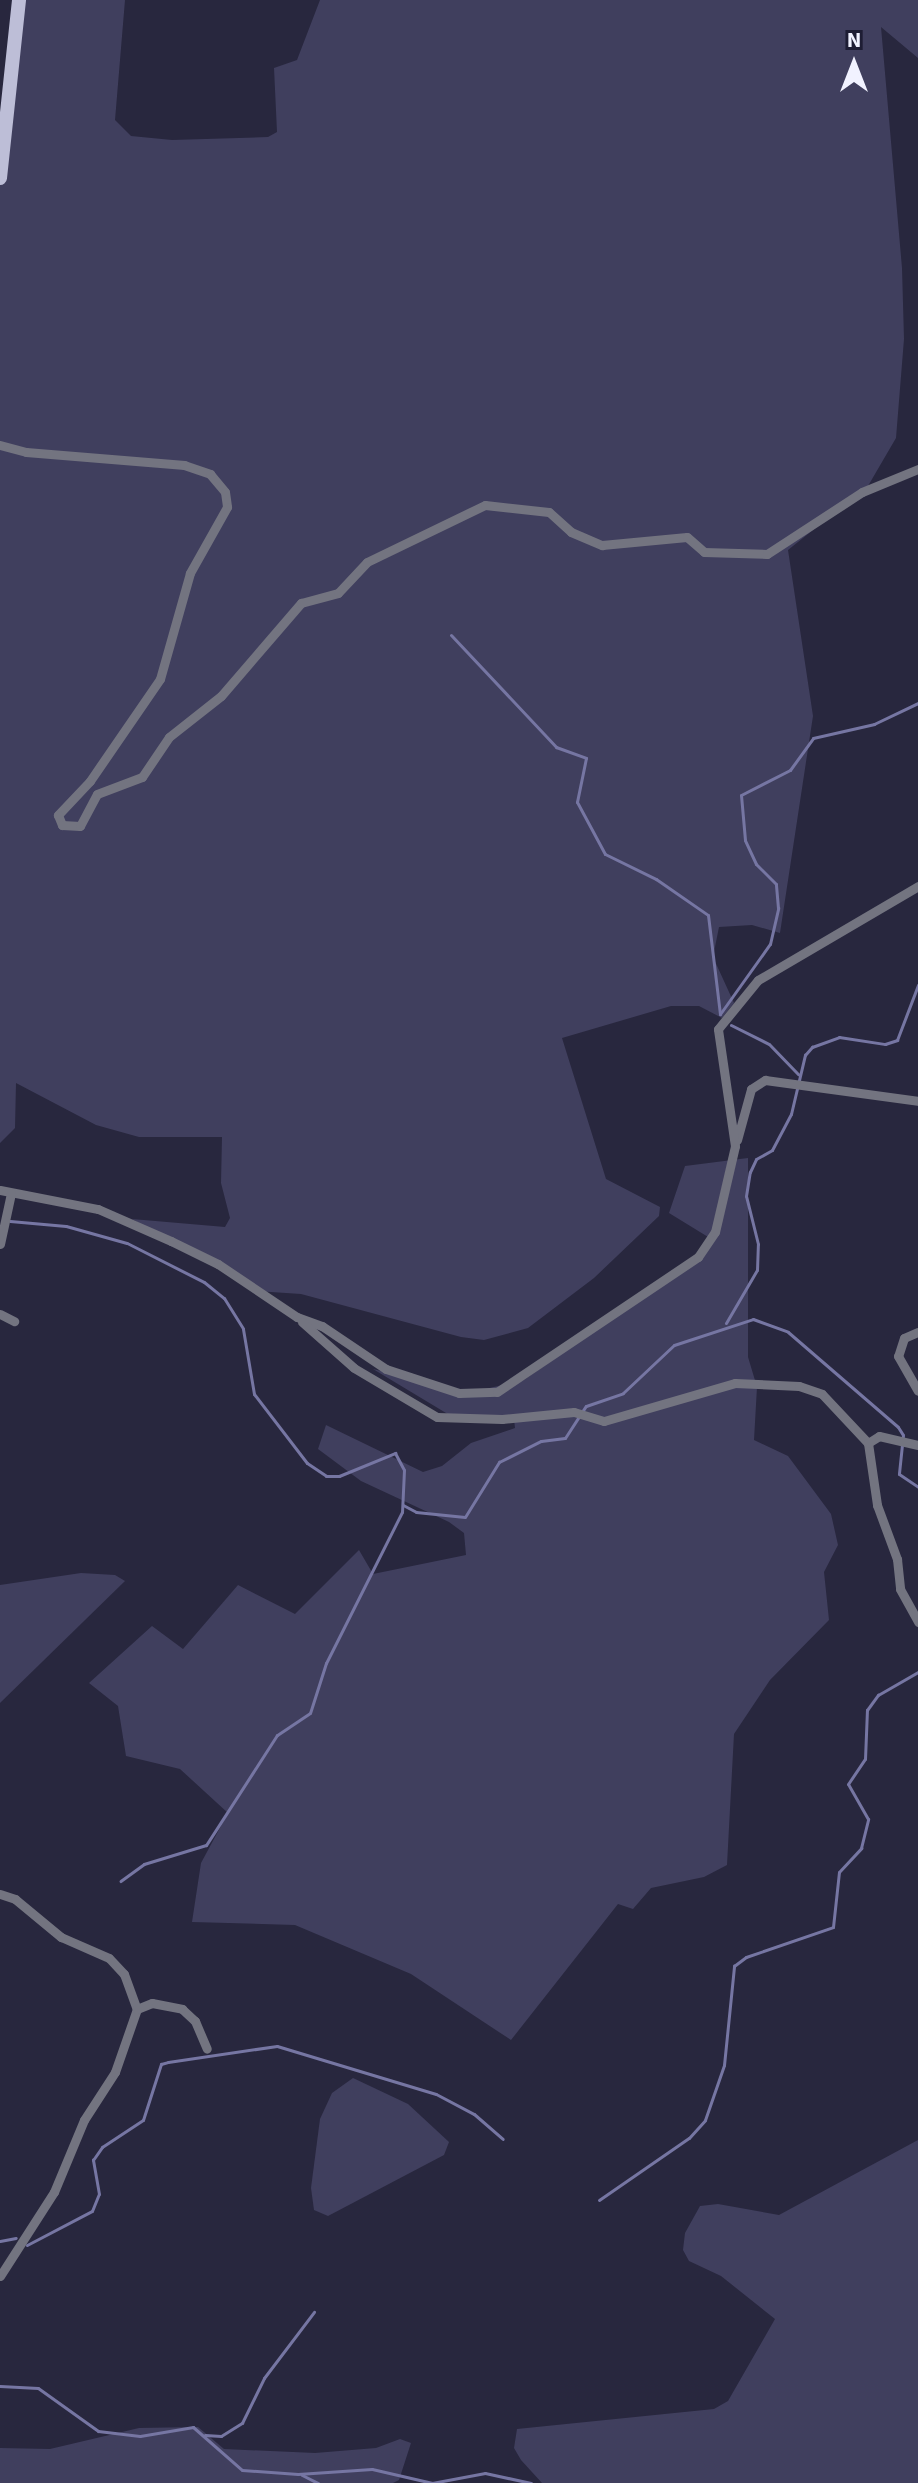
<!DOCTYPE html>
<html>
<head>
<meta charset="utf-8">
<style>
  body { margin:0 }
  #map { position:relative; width:918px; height:2483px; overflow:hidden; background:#28273e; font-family:"Source Sans 3",sans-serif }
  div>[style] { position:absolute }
  .green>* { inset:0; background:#403f5e }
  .stream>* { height:3px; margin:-1.5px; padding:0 1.5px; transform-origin:1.5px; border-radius:1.5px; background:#7676a3 }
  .minor>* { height:9px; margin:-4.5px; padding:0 4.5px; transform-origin:4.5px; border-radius:4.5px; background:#737480 }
  .primary>* { height:14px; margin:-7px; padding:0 7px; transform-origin:7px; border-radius:7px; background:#bdbed7 }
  span { translate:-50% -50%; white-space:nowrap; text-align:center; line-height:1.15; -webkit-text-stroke:6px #1e1d34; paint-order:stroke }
  .north { position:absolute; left:814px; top:24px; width:80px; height:80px; -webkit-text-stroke:6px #1e1d34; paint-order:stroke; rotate:0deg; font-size:22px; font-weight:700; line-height:32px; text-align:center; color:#f1f2ff }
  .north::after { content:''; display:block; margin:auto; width:28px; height:36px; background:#f1f2ff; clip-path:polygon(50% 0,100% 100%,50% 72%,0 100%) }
</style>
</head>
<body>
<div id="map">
  <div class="green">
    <div style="clip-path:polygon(16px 0,125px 0,115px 120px,131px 136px,172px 140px,268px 137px,277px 132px,274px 68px,297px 60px,320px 0,918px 0,918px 58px,881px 27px,902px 268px,904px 339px,896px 438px,868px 486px,788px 550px,813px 716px,780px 933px,752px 925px,719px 927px,713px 957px,734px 1003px,722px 1018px,699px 1006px,671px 1006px,562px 1038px,606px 1179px,660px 1207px,659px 1216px,594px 1278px,528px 1328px,484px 1340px,461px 1337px,301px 1294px,256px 1291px,132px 1219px,225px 1227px,230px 1218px,221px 1183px,222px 1137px,139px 1137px,96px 1125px,16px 1083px,15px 1128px,0 1143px,0 175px)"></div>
    <div style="clip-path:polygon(748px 1158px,748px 1357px,757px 1387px,754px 1440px,788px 1456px,831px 1514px,838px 1545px,824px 1572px,829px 1620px,770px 1680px,734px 1734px,727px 1865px,704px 1877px,651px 1888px,633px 1909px,618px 1904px,511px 2040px,411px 1974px,295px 1925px,192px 1922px,201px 1863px,228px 1813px,180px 1769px,126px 1756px,118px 1706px,89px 1683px,152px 1626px,183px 1649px,238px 1585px,295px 1614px,359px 1550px,373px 1574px,466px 1555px,464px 1533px,449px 1522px,361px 1481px,318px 1449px,326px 1425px,423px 1472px,442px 1466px,471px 1443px,515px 1428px,514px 1419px,451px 1416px,373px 1369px,468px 1393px,524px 1380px,691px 1263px,713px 1240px,669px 1213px,685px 1166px)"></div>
    <div style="clip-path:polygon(81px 1573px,115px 1575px,125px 1581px,0 1703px,0 1585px)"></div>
    <div style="clip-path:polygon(353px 2078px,408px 2104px,449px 2142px,444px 2155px,328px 2216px,314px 2210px,311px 2188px,320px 2119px,332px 2093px)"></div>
    <div style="clip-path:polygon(918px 2140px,918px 2483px,542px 2483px,521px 2460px,514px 2448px,517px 2429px,714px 2409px,728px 2401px,775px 2319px,721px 2276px,689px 2261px,683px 2250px,685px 2233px,700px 2206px,718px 2204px,779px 2215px)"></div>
    <div style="clip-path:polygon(198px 2427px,224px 2449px,315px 2453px,376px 2448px,400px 2439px,411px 2443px,399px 2480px,393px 2483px,0 2483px,0 2448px,50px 2449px,139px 2428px)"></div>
  </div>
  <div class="stream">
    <div style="left:451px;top:635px;width:154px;rotate:46.8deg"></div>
    <div style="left:556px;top:747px;width:32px;rotate:20deg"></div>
    <div style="left:586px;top:758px;width:45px;rotate:101.6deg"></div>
    <div style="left:577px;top:802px;width:59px;rotate:61.7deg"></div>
    <div style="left:605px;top:854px;width:57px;rotate:26.1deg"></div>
    <div style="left:656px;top:879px;width:63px;rotate:34.7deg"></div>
    <div style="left:708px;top:915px;width:100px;rotate:83.1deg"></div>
    <div style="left:720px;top:1014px;width:86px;rotate:-54.5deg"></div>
    <div style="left:770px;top:944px;width:37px;rotate:-77deg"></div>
    <div style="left:778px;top:908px;width:24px;rotate:-95deg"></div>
    <div style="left:776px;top:884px;width:28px;rotate:-135deg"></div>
    <div style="left:756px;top:864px;width:26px;rotate:-115deg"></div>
    <div style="left:745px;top:840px;width:45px;rotate:-95.1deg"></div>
    <div style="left:741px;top:795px;width:55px;rotate:-27deg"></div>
    <div style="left:790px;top:770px;width:39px;rotate:-54deg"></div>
    <div style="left:813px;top:738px;width:63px;rotate:-12.9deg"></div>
    <div style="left:874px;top:724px;width:49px;rotate:-25.5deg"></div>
    <div style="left:731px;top:1025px;width:42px;rotate:26.6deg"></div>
    <div style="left:769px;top:1044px;width:42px;rotate:46deg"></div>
    <div style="left:10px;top:1221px;width:56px;rotate:5.1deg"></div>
    <div style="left:66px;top:1226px;width:63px;rotate:15.6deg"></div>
    <div style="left:127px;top:1243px;width:86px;rotate:26.9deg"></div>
    <div style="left:204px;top:1282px;width:26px;rotate:39deg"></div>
    <div style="left:224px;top:1298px;width:36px;rotate:58deg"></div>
    <div style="left:243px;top:1329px;width:66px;rotate:80.4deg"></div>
    <div style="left:254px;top:1394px;width:87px;rotate:52.5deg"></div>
    <div style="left:307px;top:1463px;width:23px;rotate:34deg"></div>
    <div style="left:326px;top:1476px;width:13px"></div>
    <div style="left:339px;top:1476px;width:61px;rotate:-22.3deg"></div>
    <div style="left:395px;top:1453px;width:19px;rotate:62deg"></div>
    <div style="left:404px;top:1470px;width:42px;rotate:92.7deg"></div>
    <div style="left:402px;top:1512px;width:169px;rotate:116.7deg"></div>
    <div style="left:326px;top:1663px;width:52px;rotate:107.7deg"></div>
    <div style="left:310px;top:1713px;width:40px;rotate:146deg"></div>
    <div style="left:277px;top:1735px;width:131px;rotate:122.8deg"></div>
    <div style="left:206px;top:1845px;width:65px;rotate:163deg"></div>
    <div style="left:144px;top:1864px;width:29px;rotate:144deg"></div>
    <div style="left:726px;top:1323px;width:61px;rotate:-59.7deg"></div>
    <div style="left:757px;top:1270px;width:26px;rotate:-88deg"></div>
    <div style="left:758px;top:1244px;width:49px;rotate:-104deg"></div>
    <div style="left:746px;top:1196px;width:24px;rotate:-81deg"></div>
    <div style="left:750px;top:1172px;width:14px;rotate:-65deg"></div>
    <div style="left:756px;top:1159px;width:18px;rotate:-29deg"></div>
    <div style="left:772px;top:1150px;width:41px;rotate:-62.2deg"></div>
    <div style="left:791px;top:1114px;width:61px;rotate:-76.7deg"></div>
    <div style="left:805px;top:1055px;width:11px;rotate:-49deg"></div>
    <div style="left:812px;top:1047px;width:29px;rotate:-20deg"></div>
    <div style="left:839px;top:1037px;width:47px;rotate:8.7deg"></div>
    <div style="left:885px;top:1044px;width:13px;rotate:-18deg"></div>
    <div style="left:897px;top:1040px;width:59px;rotate:-69.1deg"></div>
    <div style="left:403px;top:1505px;width:15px;rotate:28deg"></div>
    <div style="left:416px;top:1512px;width:49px;rotate:5.8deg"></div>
    <div style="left:465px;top:1517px;width:65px;rotate:-58.3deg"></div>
    <div style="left:499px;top:1462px;width:47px;rotate:-26.6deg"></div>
    <div style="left:541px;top:1441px;width:24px;rotate:-7deg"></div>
    <div style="left:565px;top:1438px;width:38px;rotate:-57deg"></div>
    <div style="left:586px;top:1406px;width:39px;rotate:-19deg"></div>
    <div style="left:623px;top:1393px;width:70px;rotate:-43.3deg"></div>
    <div style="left:674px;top:1345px;width:83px;rotate:-18.2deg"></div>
    <div style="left:753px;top:1319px;width:37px;rotate:20deg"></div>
    <div style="left:788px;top:1332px;width:145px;rotate:40.8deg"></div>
    <div style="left:898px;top:1427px;width:9px;rotate:58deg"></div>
    <div style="left:903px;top:1435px;width:39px;rotate:96deg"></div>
    <div style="left:899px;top:1474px;width:23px;rotate:34deg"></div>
    <div style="left:599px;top:2200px;width:109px;rotate:-34.6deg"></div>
    <div style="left:689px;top:2138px;width:24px;rotate:-48deg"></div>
    <div style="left:705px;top:2120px;width:58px;rotate:-70.9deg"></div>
    <div style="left:724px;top:2065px;width:100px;rotate:-84.2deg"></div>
    <div style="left:734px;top:1966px;width:15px;rotate:-37deg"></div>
    <div style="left:746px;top:1957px;width:92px;rotate:-19deg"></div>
    <div style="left:833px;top:1927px;width:55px;rotate:-83.8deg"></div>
    <div style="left:839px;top:1872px;width:33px;rotate:-47deg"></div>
    <div style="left:861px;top:1848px;width:30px;rotate:-76deg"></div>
    <div style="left:868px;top:1819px;width:40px;rotate:-119.7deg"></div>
    <div style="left:848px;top:1784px;width:30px;rotate:-56deg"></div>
    <div style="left:865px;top:1759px;width:49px;rotate:-87.7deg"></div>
    <div style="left:867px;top:1710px;width:19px;rotate:-54deg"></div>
    <div style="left:878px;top:1695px;width:46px;rotate:-29.9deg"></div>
    <div style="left:0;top:2241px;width:16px;rotate:-11deg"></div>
    <div style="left:27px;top:2245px;width:73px;rotate:-27.6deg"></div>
    <div style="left:92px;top:2211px;width:18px;rotate:-68deg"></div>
    <div style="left:99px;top:2194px;width:35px;rotate:-100deg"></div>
    <div style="left:93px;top:2160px;width:16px;rotate:-55deg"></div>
    <div style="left:102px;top:2147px;width:49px;rotate:-33.4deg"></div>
    <div style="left:143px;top:2120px;width:59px;rotate:-72.2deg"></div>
    <div style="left:161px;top:2064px;width:7px;rotate:-16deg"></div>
    <div style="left:168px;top:2062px;width:110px;rotate:-8.4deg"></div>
    <div style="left:277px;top:2046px;width:166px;rotate:16.8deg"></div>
    <div style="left:436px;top:2094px;width:43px;rotate:27.8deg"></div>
    <div style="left:474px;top:2114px;width:38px;rotate:41deg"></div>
    <div style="left:0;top:2386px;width:38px;rotate:3deg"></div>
    <div style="left:38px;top:2388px;width:74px;rotate:35.6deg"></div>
    <div style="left:98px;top:2431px;width:42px;rotate:6.8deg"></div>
    <div style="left:140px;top:2436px;width:54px;rotate:-9.6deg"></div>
    <div style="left:193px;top:2427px;width:65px;rotate:41.3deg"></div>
    <div style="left:242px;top:2470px;width:56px;rotate:4.1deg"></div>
    <div style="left:298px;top:2474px;width:74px;rotate:-3.9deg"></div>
    <div style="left:372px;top:2469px;width:62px;rotate:13.1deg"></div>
    <div style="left:205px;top:2435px;width:16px;rotate:4deg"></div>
    <div style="left:221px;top:2436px;width:25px;rotate:-32deg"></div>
    <div style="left:242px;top:2423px;width:50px;rotate:-63.9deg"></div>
    <div style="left:264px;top:2378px;width:83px;rotate:-52.9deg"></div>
    <div style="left:302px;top:2475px;width:18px;rotate:27deg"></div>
    <div style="left:432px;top:2483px;width:54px;rotate:-10.7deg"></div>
    <div style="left:485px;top:2473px;width:47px;rotate:12.3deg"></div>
  </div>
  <div class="minor">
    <div style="left:0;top:445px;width:27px;rotate:15deg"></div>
    <div style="left:26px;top:452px;width:159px;rotate:4.7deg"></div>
    <div style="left:184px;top:465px;width:28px;rotate:19deg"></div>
    <div style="left:210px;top:474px;width:23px;rotate:50deg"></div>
    <div style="left:225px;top:492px;width:15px;rotate:82deg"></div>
    <div style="left:227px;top:507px;width:76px;rotate:119.3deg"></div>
    <div style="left:190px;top:573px;width:110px;rotate:105.8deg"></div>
    <div style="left:160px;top:679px;width:124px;rotate:124.5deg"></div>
    <div style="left:90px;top:781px;width:47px;rotate:133.3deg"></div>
    <div style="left:58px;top:815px;width:11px;rotate:68deg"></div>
    <div style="left:62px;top:825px;width:18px;rotate:3deg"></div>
    <div style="left:80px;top:826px;width:36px;rotate:-62deg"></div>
    <div style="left:97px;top:794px;width:48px;rotate:-20.7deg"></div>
    <div style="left:142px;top:777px;width:48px;rotate:-56deg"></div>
    <div style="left:169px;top:737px;width:66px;rotate:-38.3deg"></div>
    <div style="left:221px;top:696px;width:123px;rotate:-49.3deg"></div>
    <div style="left:301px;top:603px;width:38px;rotate:-15deg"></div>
    <div style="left:338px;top:593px;width:42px;rotate:-46.9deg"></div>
    <div style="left:367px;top:562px;width:131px;rotate:-25.8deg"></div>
    <div style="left:485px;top:505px;width:64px;rotate:6.2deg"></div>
    <div style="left:549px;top:512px;width:30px;rotate:42deg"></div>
    <div style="left:571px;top:532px;width:34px;rotate:23deg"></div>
    <div style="left:602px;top:545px;width:85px;rotate:-5.4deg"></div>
    <div style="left:687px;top:537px;width:23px;rotate:41deg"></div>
    <div style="left:704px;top:552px;width:63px;rotate:1.8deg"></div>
    <div style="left:767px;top:554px;width:113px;rotate:-33.1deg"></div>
    <div style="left:862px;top:492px;width:61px;rotate:-22.3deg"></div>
    <div style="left:737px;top:1140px;width:53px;rotate:-74.6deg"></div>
    <div style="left:751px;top:1089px;width:17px;rotate:-33deg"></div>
    <div style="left:765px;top:1080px;width:154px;rotate:7.8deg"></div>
    <div style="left:0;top:1190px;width:100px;rotate:11deg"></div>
    <div style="left:98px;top:1209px;width:80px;rotate:23.7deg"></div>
    <div style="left:171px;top:1241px;width:52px;rotate:26.1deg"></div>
    <div style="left:218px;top:1264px;width:95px;rotate:33.9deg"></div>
    <div style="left:297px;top:1317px;width:27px;rotate:20deg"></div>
    <div style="left:322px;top:1326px;width:77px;rotate:33.9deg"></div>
    <div style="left:386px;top:1369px;width:77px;rotate:18.2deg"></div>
    <div style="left:459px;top:1393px;width:38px;rotate:-2deg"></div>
    <div style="left:497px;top:1392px;width:242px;rotate:-33.9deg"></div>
    <div style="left:698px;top:1257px;width:30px;rotate:-56deg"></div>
    <div style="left:715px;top:1232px;width:88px;rotate:-76.9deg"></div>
    <div style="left:735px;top:1146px;width:118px;rotate:-98.3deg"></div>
    <div style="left:718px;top:1029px;width:63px;rotate:-50.8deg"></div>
    <div style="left:758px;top:980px;width:186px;rotate:-30.4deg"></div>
    <div style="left:0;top:1244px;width:52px;rotate:-77.8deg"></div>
    <div style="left:0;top:1314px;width:16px;rotate:27deg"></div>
    <div style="left:302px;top:1322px;width:69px;rotate:41.5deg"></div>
    <div style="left:354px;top:1368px;width:96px;rotate:30.6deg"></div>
    <div style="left:437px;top:1417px;width:65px;rotate:1.8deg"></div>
    <div style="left:502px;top:1419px;width:72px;rotate:-5.6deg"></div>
    <div style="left:574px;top:1412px;width:31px;rotate:17deg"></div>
    <div style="left:604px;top:1421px;width:136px;rotate:-16.2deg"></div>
    <div style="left:735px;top:1383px;width:64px;rotate:2.7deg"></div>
    <div style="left:799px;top:1386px;width:24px;rotate:19deg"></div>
    <div style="left:822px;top:1394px;width:67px;rotate:46.8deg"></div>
    <div style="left:868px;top:1443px;width:63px;rotate:81.7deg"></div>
    <div style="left:877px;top:1505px;width:58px;rotate:69.7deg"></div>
    <div style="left:897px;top:1559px;width:30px;rotate:84deg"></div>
    <div style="left:900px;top:1589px;width:38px;rotate:61deg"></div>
    <div style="left:918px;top:1332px;width:15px;rotate:157deg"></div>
    <div style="left:904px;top:1338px;width:19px;rotate:108deg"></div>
    <div style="left:898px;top:1356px;width:40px;rotate:60.3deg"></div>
    <div style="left:868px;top:1443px;width:13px;rotate:-32deg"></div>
    <div style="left:879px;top:1436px;width:40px;rotate:13deg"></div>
    <div style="left:0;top:1894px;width:16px;rotate:18deg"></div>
    <div style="left:15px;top:1899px;width:60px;rotate:39.6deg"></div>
    <div style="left:61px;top:1937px;width:52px;rotate:23.6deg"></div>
    <div style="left:109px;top:1958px;width:22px;rotate:47deg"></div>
    <div style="left:124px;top:1974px;width:37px;rotate:70deg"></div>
    <div style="left:0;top:2276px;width:100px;rotate:-57.3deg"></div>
    <div style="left:54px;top:2192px;width:78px;rotate:-67.4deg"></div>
    <div style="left:84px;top:2120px;width:57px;rotate:-57.1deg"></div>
    <div style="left:115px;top:2072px;width:67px;rotate:-70.8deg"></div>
    <div style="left:137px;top:2009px;width:16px;rotate:-22deg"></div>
    <div style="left:152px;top:2003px;width:31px;rotate:11deg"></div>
    <div style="left:182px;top:2009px;width:18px;rotate:43deg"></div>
    <div style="left:195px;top:2021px;width:30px;rotate:67deg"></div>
  </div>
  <div class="primary">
    <div style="left:0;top:178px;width:179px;rotate:-83.9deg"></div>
  </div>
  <div class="north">N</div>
</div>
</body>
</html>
